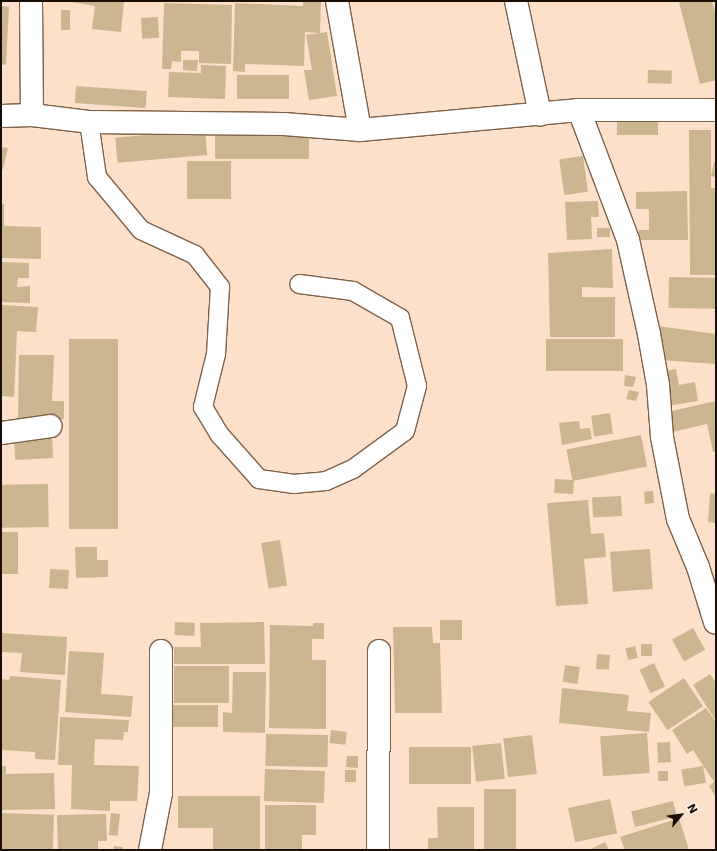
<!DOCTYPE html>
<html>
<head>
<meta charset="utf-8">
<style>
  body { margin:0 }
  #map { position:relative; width:717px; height:851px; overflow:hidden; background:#fde0c9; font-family:"DejaVu Sans",sans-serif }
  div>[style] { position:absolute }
  .building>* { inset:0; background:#cab691; transform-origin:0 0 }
  .roads { filter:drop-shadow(1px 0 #7f6147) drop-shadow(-1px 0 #7f6147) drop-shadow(0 1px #7f6147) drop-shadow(0 -1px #7f6147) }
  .service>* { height:18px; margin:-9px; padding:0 9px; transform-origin:9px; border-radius:9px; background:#fff }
  .minor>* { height:22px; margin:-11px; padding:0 11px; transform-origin:11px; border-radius:11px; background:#fff }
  span { translate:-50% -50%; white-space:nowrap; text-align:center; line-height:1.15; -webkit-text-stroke:3.5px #fff0e5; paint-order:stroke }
  .frame { position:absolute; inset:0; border:2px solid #190d04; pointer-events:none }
  .north { position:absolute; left:661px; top:795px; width:40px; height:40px; -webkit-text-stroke:3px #fff0e5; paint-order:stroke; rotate:61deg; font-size:11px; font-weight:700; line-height:16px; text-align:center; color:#190d04 }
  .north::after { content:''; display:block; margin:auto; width:14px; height:18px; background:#190d04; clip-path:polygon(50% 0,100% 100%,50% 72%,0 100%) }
</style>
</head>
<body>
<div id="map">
  <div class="building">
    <div style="clip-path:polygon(65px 1px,124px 1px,121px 32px,92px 29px,95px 6px)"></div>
    <div style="clip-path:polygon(303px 1px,321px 1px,320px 33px,305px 32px,304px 66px,245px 64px,245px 72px,233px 71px,235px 3px,303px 6px)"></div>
    <div style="clip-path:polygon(712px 1px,716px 16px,716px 80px,700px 84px,679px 2px)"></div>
    <div style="clip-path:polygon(164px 3px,232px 5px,231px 64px,199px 63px,199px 51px,181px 51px,181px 62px,172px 61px,171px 69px,162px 69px)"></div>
    <div style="clip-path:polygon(1px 6px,9px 7px,6px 65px,1px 64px)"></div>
    <div style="left:61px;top:10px;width:9px;height:20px"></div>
    <div style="left:158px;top:17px;width:21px;height:17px;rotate:87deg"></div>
    <div style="clip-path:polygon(327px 32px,337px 96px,309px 100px,304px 70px,312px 70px,306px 35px)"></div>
    <div style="clip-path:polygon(183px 60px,198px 60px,197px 71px,183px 70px)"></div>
    <div style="clip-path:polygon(201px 65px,226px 66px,225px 99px,168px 97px,169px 72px,201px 73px)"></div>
    <div style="left:648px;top:70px;width:24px;height:13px;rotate:2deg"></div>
    <div style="left:289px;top:75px;width:24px;height:52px;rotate:90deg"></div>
    <div style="left:76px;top:86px;width:71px;height:17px;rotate:4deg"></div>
    <div style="left:617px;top:117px;width:41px;height:18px"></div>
    <div style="left:205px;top:130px;width:25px;height:90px;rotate:85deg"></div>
    <div style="clip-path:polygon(689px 130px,711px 130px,711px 188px,716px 188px,716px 275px,690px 275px)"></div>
    <div style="left:215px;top:136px;width:94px;height:23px"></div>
    <div style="clip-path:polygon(1px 147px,8px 148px,3px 169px,1px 169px)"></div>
    <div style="left:583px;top:156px;width:36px;height:24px;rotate:82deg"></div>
    <div style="left:187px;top:161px;width:44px;height:38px"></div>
    <div style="clip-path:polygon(714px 162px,716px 162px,716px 177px,711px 176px)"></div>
    <div style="clip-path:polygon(687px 191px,688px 240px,639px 240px,639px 230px,649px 230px,649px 209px,636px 209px,636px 192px)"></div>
    <div style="clip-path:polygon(598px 201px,599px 217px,591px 217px,592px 239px,567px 240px,565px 202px)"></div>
    <div style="clip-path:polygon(1px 204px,4px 204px,4px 226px,41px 227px,41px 259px,1px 258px)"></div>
    <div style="left:597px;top:228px;width:13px;height:9px"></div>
    <div style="clip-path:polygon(612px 249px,613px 288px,582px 287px,582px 297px,615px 297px,615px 337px,550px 337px,548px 253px)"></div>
    <div style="clip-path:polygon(1px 262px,29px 263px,29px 278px,18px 278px,17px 287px,30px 286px,30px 303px,1px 302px)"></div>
    <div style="left:669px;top:277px;width:47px;height:31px;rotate:1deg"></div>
    <div style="clip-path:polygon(1px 305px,38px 307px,36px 332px,17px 331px,14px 397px,1px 396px)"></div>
    <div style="clip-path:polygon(658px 326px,716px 334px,716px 364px,660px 360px)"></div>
    <div style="left:69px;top:339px;width:49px;height:190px"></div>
    <div style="left:546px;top:339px;width:77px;height:32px"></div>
    <div style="clip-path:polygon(19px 355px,54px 355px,52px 401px,64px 401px,64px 419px,18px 418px)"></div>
    <div style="clip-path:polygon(676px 369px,679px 385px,695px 382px,698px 401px,667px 406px,661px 372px)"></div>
    <div style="clip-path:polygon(625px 375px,636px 377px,633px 387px,624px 386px)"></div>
    <div style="clip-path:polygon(629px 390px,639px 392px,636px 401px,626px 399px)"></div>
    <div style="clip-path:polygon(716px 401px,716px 451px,713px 452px,707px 424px,672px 432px,667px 412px)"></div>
    <div style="left:610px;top:413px;width:21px;height:19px;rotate:82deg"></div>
    <div style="clip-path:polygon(579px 421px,580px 429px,590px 428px,592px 439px,562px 445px,559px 423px)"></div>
    <div style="left:641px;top:435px;width:32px;height:76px;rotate:79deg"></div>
    <div style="left:52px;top:436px;width:22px;height:38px;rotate:87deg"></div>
    <div style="left:555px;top:479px;width:19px;height:14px;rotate:3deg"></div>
    <div style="left:48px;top:484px;width:43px;height:47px;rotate:89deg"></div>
    <div style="left:653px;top:491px;width:12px;height:9px;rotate:85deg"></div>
    <div style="clip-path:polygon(710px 493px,716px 494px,716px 523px,708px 522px)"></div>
    <div style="left:621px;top:496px;width:20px;height:29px;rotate:87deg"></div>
    <div style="clip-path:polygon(588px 500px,591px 534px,604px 533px,606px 557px,584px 559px,588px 604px,556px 606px,547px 503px)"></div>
    <div style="left:1px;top:532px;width:17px;height:42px"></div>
    <div style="left:280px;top:540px;width:46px;height:19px;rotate:81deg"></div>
    <div style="clip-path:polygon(75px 547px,97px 547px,97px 560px,108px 560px,108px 577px,76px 578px)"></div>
    <div style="left:650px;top:549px;width:40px;height:40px;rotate:86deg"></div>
    <div style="left:50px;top:569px;width:19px;height:19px;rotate:3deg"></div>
    <div style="left:440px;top:620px;width:22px;height:20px"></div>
    <div style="left:175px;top:622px;width:20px;height:13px;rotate:3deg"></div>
    <div style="clip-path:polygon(264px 622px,265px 664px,174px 664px,174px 647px,201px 647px,200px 623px)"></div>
    <div style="clip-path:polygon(313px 623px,324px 623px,324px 639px,312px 639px,312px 660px,326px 660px,326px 729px,269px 728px,270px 625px,313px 626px)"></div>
    <div style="clip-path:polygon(393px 627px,432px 627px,433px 643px,440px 643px,442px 713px,395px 713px)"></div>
    <div style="left:693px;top:628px;width:25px;height:24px;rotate:61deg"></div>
    <div style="clip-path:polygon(1px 633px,67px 637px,65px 675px,20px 672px,22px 653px,1px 652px)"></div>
    <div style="left:641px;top:644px;width:11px;height:12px"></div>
    <div style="left:635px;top:646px;width:12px;height:10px;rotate:76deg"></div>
    <div style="clip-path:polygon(69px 651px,104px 653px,101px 694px,133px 696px,131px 717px,65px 712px)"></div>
    <div style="left:597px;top:654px;width:13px;height:15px;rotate:4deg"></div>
    <div style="left:654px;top:663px;width:26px;height:16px;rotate:65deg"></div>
    <div style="left:565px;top:665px;width:15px;height:17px;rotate:8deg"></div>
    <div style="left:174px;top:666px;width:55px;height:37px"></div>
    <div style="clip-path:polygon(233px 672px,266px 672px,265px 733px,223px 732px,223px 712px,232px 713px)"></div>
    <div style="clip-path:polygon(710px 674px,716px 683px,716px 721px,693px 685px)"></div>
    <div style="clip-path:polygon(10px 676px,61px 680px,55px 760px,35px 759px,35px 752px,1px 750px,1px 679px,9px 680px)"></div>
    <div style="left:684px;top:678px;width:34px;height:43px;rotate:56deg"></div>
    <div style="clip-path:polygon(562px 688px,629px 695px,627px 711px,651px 713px,649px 732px,559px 723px)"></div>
    <div style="left:218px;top:705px;width:22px;height:46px;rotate:90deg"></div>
    <div style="clip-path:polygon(706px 708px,716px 722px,716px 797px,709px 786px,714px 782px,693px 750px,687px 754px,672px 730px)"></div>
    <div style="clip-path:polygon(60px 717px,129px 720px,128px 732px,124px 732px,123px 740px,95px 739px,94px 765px,139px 766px,137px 801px,110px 801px,110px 811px,71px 809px,72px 765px,58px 765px)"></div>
    <div style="left:331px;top:730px;width:16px;height:13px;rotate:7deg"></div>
    <div style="left:647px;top:733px;width:40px;height:47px;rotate:86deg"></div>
    <div style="left:266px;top:734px;width:62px;height:32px;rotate:1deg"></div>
    <div style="left:532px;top:735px;width:39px;height:29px;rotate:83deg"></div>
    <div style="left:670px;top:742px;width:20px;height:13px;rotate:87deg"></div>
    <div style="left:501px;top:743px;width:36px;height:29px;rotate:84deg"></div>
    <div style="left:409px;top:747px;width:62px;height:37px"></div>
    <div style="clip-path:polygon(347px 756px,358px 756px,358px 768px,346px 767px)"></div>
    <div style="clip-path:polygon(1px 766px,6px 766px,6px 774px,54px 773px,55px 809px,1px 810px)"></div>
    <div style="left:703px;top:766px;width:17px;height:22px;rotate:80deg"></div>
    <div style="left:265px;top:769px;width:60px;height:32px;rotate:2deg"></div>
    <div style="left:345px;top:770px;width:11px;height:12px"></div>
    <div style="left:658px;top:771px;width:10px;height:10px"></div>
    <div style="left:484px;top:789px;width:32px;height:61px"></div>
    <div style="clip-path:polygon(178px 796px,260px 796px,260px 850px,213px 850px,213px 828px,178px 828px)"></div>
    <div style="left:610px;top:799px;width:35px;height:43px;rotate:78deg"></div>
    <div style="left:673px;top:801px;width:16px;height:43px;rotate:76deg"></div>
    <div style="clip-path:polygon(265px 805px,316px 805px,316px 835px,302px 835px,302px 850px,265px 850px)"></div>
    <div style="clip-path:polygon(437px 807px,474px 807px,474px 850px,428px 850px,428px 838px,438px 838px)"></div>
    <div style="left:1px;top:813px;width:53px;height:37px;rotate:2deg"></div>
    <div style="left:111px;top:813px;width:9px;height:22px;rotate:6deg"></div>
    <div style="clip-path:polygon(106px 814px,107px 841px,98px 841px,98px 850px,58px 850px,57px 815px)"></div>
    <div style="clip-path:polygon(679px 818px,689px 850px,625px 850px,620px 837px)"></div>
    <div style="clip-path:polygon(605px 842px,609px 850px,589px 850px)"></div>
    <div style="clip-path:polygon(114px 846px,123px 847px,123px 850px,113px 850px)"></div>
  </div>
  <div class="roads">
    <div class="service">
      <div style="left:89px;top:122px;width:56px;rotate:81.7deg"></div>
      <div style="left:97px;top:177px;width:69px;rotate:50.3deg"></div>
      <div style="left:141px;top:230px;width:60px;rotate:24.8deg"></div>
      <div style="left:195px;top:255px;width:41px;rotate:52deg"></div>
      <div style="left:220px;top:287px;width:67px;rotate:93.4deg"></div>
      <div style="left:216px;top:354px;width:55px;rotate:103.8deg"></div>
      <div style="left:203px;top:407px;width:33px;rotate:59deg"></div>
      <div style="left:220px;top:435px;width:59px;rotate:48.4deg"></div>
      <div style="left:259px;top:479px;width:34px;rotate:8deg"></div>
      <div style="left:293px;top:484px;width:33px;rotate:-5deg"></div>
      <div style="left:326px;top:481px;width:30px;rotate:-24deg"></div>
      <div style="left:353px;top:469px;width:64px;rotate:-36.2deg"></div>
      <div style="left:405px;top:431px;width:47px;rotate:-75.1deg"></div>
      <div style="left:417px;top:386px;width:70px;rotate:-104deg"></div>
      <div style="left:400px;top:318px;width:54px;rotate:-150.1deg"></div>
      <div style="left:353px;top:291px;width:54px;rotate:-172.6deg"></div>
    </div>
    <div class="minor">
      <div style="left:31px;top:1px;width:114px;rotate:89.5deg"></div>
      <div style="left:337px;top:1px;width:131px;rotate:79.9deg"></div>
      <div style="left:516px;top:1px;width:116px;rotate:78deg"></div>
      <div style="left:579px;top:110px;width:139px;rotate:69.3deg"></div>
      <div style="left:628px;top:240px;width:96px;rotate:77.4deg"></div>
      <div style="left:649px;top:334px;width:52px;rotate:80deg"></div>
      <div style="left:658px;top:385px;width:52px;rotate:85.6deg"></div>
      <div style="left:662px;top:437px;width:84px;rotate:79deg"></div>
      <div style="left:678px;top:519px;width:52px;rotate:67.4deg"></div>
      <div style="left:698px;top:567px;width:58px;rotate:72.8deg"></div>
      <div style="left:1px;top:116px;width:31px;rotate:-2deg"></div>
      <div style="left:32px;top:115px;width:57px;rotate:7deg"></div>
      <div style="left:89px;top:122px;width:195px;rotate:0.6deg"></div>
      <div style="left:284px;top:124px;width:76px;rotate:4.5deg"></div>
      <div style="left:360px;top:130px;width:220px;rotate:-5.2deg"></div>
      <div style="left:579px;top:110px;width:137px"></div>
      <div style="left:1px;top:433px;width:50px;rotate:-8deg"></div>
      <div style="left:150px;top:850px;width:58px;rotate:-79.1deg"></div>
      <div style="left:161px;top:793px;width:142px;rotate:-90deg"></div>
      <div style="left:378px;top:850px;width:199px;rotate:-89.7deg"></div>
    </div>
  </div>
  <div class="frame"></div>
  <div class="north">N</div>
</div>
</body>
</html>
